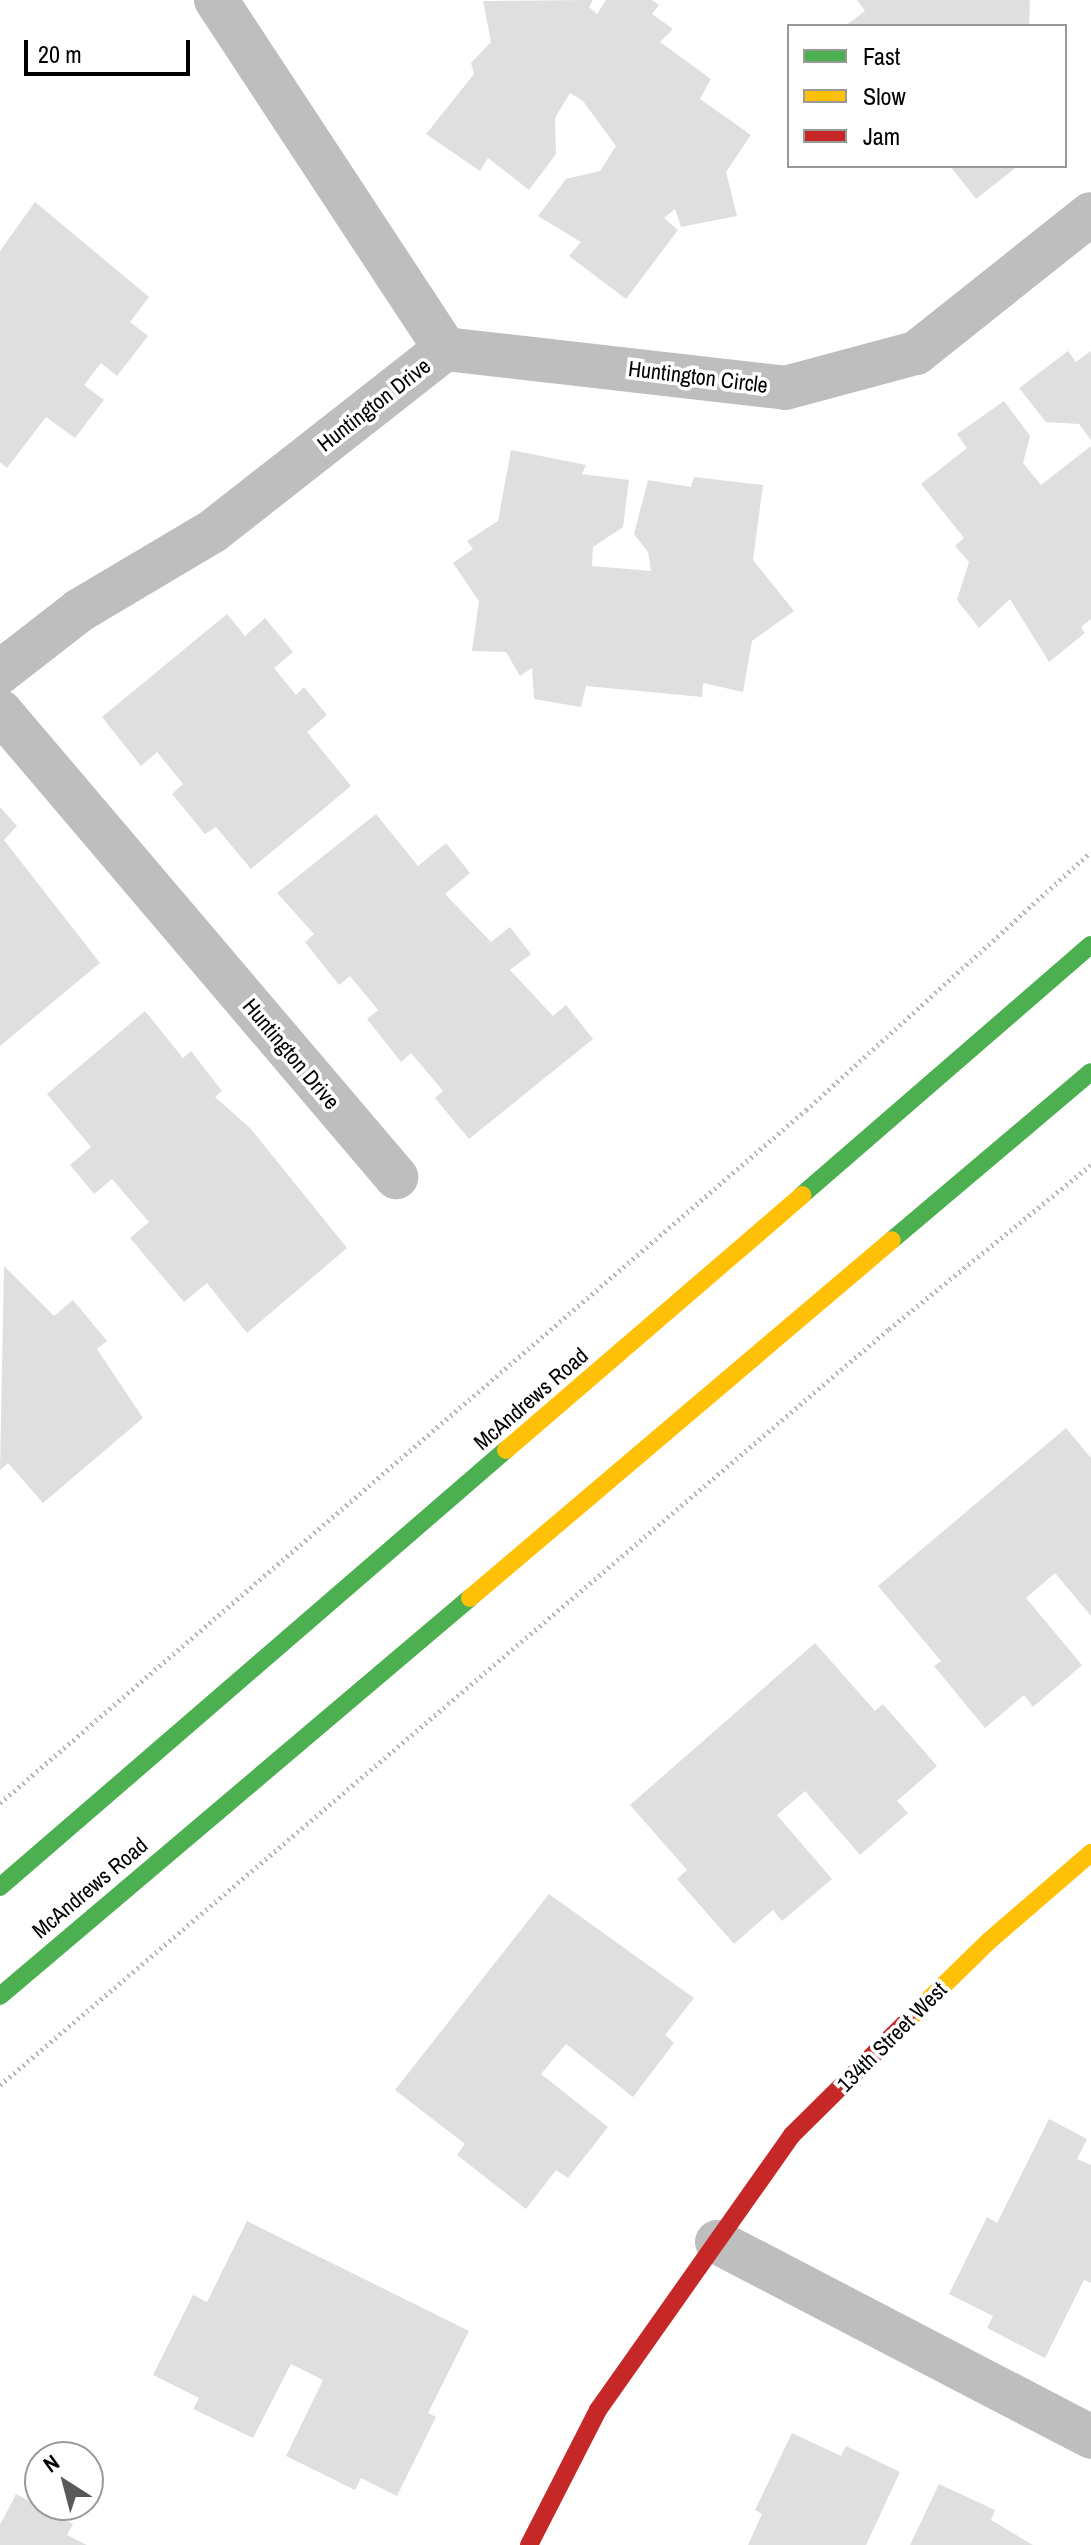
<!DOCTYPE html>
<html>
<head>
<meta charset="utf-8">
<style>
  body { margin:0 }
  #map { position:relative; width:1091px; height:2545px; overflow:hidden; background:#fff; font-family:"Archivo Narrow",sans-serif }
  div>[style] { position:absolute }
  .building>* { inset:0; background:#dfdfdf }
  .path>* { height:5px; margin-top:-2.5px; transform-origin:0; background:repeating-linear-gradient(90deg,#b9b9b9 0 2px,transparent 0 6px) }
  .street>* { height:44px; margin:-22px; padding:0 22px; transform-origin:22px; border-radius:22px; background:#bebebe }
  .fast>* { height:18px; margin:-9px; padding:0 9px; transform-origin:9px; border-radius:9px; background:#4caf50 }
  .slow>* { height:18px; margin:-9px; padding:0 9px; transform-origin:9px; border-radius:9px; background:#ffc107 }
  .jam>* { height:18px; margin:-9px; padding:0 9px; transform-origin:9px; border-radius:9px; background:#c62828 }
  span { translate:-50% -50%; white-space:nowrap; text-align:center; line-height:1.15; -webkit-text-stroke:7px #fff; paint-order:stroke }
  .street-label { font-size:22px; color:#000 }
  .legend { position:absolute; left:787px; top:24px; width:280px; height:144px; box-sizing:border-box; background:#fff; border:2px solid #999; margin:0; padding:10px 14px; list-style:none; font-size:24px; color:#000 }
  .legend li { display:flex; align-items:center; gap:16px; height:40px }
  .legend b { width:40px; border:2px solid #999 }
  .north { position:absolute; left:24px; top:2441px; width:80px; height:80px; box-sizing:border-box; background:#fff; border:2px solid #999; border-radius:50%; rotate:324deg; font-size:22px; font-weight:700; line-height:32px; text-align:center; color:#000 }
  .north::after { content:''; display:block; margin:auto; width:28px; height:36px; background:#595959; clip-path:polygon(50% 0,100% 100%,50% 72%,0 100%) }
  .scale { position:absolute; left:24px; top:40px; width:166px; height:36px; box-sizing:border-box; border:4px solid #000; border-top:0; padding-left:10px; font-size:24px; line-height:28px; white-space:nowrap; color:#000; -webkit-text-stroke:6px #fff; paint-order:stroke }
</style>
</head>
<body>
<div id="map">
  <div class="building">
    <div style="clip-path:polygon(593px 0,589px 7px,597px 14px,606px 0,652px 0,659px 5px,652px 14px,673px 29px,660px 42px,711px 79px,700px 99px,751px 135px,726px 172px,737px 216px,681px 227px,675px 209px,664px 218px,678px 230px,626px 299px,569px 256px,581px 242px,538px 216px,566px 179px,600px 171px,616px 146px,583px 101px,570px 93px,555px 118px,556px 154px,529px 190px,488px 158px,480px 171px,426px 134px,474px 74px,471px 63px,491px 42px,483px 1px)"></div>
    <div style="clip-path:polygon(857px 0,1030px 0,1029px 26px,845px 26px,865px 11px)"></div>
    <div style="clip-path:polygon(950px 166px,1018px 166px,976px 199px)"></div>
    <div style="clip-path:polygon(35px 202px,149px 297px,130px 322px,148px 336px,117px 376px,101px 363px,84px 385px,104px 400px,75px 438px,46px 417px,7px 468px,0 462px,0 251px)"></div>
    <div style="clip-path:polygon(1068px 351px,1076px 362px,1091px 351px,1091px 440px,1079px 424px,1046px 422px,1019px 388px)"></div>
    <div style="clip-path:polygon(1004px 401px,1030px 436px,1023px 463px,1041px 485px,1091px 446px,1091px 619px,1081px 627px,1085px 633px,1049px 662px,1010px 599px,979px 628px,957px 600px,969px 562px,955px 546px,964px 538px,921px 484px,967px 448px,957px 434px)"></div>
    <div style="clip-path:polygon(511px 450px,586px 465px,582px 474px,629px 480px,623px 527px,593px 547px,592px 566px,651px 571px,648px 552px,634px 534px,648px 480px,691px 487px,694px 477px,763px 485px,753px 560px,794px 611px,752px 641px,743px 692px,703px 683px,702px 697px,586px 686px,581px 707px,534px 699px,532px 668px,520px 676px,506px 652px,472px 651px,479px 601px,453px 563px,473px 549px,467px 541px,498px 521px)"></div>
    <div style="clip-path:polygon(227px 614px,245px 636px,265px 618px,293px 652px,274px 668px,296px 695px,304px 687px,327px 715px,307px 732px,351px 786px,251px 869px,216px 827px,205px 834px,172px 794px,183px 784px,157px 752px,141px 766px,102px 717px)"></div>
    <div style="clip-path:polygon(0 807px,17px 826px,4px 840px,100px 963px,0 1046px)"></div>
    <div style="clip-path:polygon(376px 814px,418px 866px,446px 843px,470px 873px,445px 894px,491px 942px,510px 927px,531px 954px,510px 970px,553px 1016px,566px 1005px,593px 1039px,469px 1139px,435px 1098px,443px 1091px,411px 1053px,401px 1062px,367px 1019px,378px 1010px,350px 976px,339px 985px,305px 942px,314px 934px,277px 893px)"></div>
    <div style="clip-path:polygon(145px 1011px,183px 1058px,191px 1051px,222px 1091px,215px 1097px,251px 1129px,347px 1248px,247px 1333px,207px 1283px,184px 1302px,130px 1238px,149px 1222px,112px 1179px,94px 1194px,70px 1165px,91px 1147px,47px 1094px)"></div>
    <div style="clip-path:polygon(4px 1266px,54px 1316px,73px 1300px,107px 1341px,97px 1349px,143px 1418px,43px 1503px,8px 1463px,0 1470px)"></div>
    <div style="clip-path:polygon(1066px 1428px,1091px 1458px,1091px 1616px,1055px 1573px,1026px 1598px,1082px 1665px,1033px 1707px,1024px 1695px,985px 1728px,934px 1666px,941px 1661px,878px 1586px)"></div>
    <div style="clip-path:polygon(815px 1643px,875px 1711px,883px 1704px,937px 1766px,897px 1801px,908px 1813px,860px 1855px,805px 1791px,777px 1815px,832px 1879px,782px 1921px,773px 1910px,734px 1944px,677px 1879px,687px 1870px,630px 1805px)"></div>
    <div style="clip-path:polygon(549px 1894px,694px 1998px,665px 2035px,674px 2043px,633px 2097px,566px 2044px,541px 2074px,608px 2127px,568px 2178px,556px 2170px,526px 2209px,457px 2155px,465px 2144px,395px 2090px)"></div>
    <div style="clip-path:polygon(1049px 2119px,1087px 2139px,1077px 2159px,1091px 2165px,1091px 2283px,1084px 2280px,1045px 2358px,987px 2328px,993px 2316px,949px 2294px,987px 2217px,997px 2223px)"></div>
    <div style="clip-path:polygon(247px 2221px,469px 2331px,428px 2413px,436px 2417px,397px 2496px,361px 2478px,355px 2490px,286px 2456px,323px 2380px,291px 2364px,253px 2438px,193px 2409px,199px 2398px,153px 2375px,193px 2295px,207px 2302px)"></div>
    <div style="clip-path:polygon(792px 2433px,841px 2456px,846px 2446px,900px 2472px,866px 2545px,748px 2545px,762px 2514px,755px 2510px)"></div>
    <div style="clip-path:polygon(939px 2484px,995px 2510px,991px 2520px,1033px 2545px,910px 2545px)"></div>
    <div style="clip-path:polygon(16px 2494px,73px 2524px,67px 2535px,87px 2545px,0 2545px,0 2525px)"></div>
  </div>
  <div class="path">
    <div style="left:0;top:1803px;width:1063px;rotate:-40.69deg"></div>
    <div style="left:806px;top:1110px;width:384px;rotate:-42.2deg"></div>
    <div style="left:0;top:2085px;width:1167px;rotate:-40.38deg"></div>
    <div style="left:889px;top:1329px;width:260px;rotate:-39.1deg"></div>
  </div>
  <div class="street">
    <div style="left:216px;top:0;width:417px;rotate:56.7deg"></div>
    <div style="left:445px;top:349px;width:342px;rotate:6.5deg"></div>
    <div style="left:785px;top:388px;width:136px;rotate:-15deg"></div>
    <div style="left:916px;top:353px;width:223px;rotate:-38.5deg"></div>
    <div style="left:0;top:672px;width:101px;rotate:-37.8deg"></div>
    <div style="left:80px;top:610px;width:155px;rotate:-30.7deg"></div>
    <div style="left:213px;top:531px;width:295px;rotate:-38.1deg"></div>
    <div style="left:0;top:711px;width:612px;rotate:49.64deg"></div>
    <div style="left:717px;top:2242px;width:422px;rotate:27.5deg"></div>
  </div>
  <div class="fast">
    <div style="left:802px;top:1195px;width:382px;rotate:-40.9deg"></div>
    <div style="left:892px;top:1240px;width:260px;rotate:-40.2deg"></div>
    <div style="left:0;top:1887px;width:669px;rotate:-40.82deg"></div>
    <div style="left:0;top:1996px;width:616px;rotate:-40.26deg"></div>
  </div>
  <div class="slow">
    <div style="left:506px;top:1450px;width:391px;rotate:-40.7deg"></div>
    <div style="left:470px;top:1598px;width:553px;rotate:-40.31deg"></div>
    <div style="left:907px;top:2021px;width:115px;rotate:-44.3deg"></div>
    <div style="left:989px;top:1941px;width:135px;rotate:-40.8deg"></div>
  </div>
  <div class="jam">
    <div style="left:529px;top:2545px;width:152px;rotate:-62.9deg"></div>
    <div style="left:598px;top:2410px;width:337px;rotate:-54.8deg"></div>
    <div style="left:792px;top:2135px;width:162px;rotate:-44.7deg"></div>
  </div>
  <div class="street-label">
    <span style="left:698px;top:377px;rotate:7deg">Huntington Circle</span>
    <span style="left:374px;top:405px;rotate:-38deg">Huntington Drive</span>
    <span style="left:291px;top:1054px;rotate:50deg">Huntington Drive</span>
    <span style="left:531px;top:1399px;rotate:-41deg">McAndrews Road</span>
    <span style="left:90px;top:1888px;rotate:-40deg">McAndrews Road</span>
    <span style="left:892px;top:2037px;rotate:-45deg">134th Street West</span>
  </div>
  <ul class="legend">
  <li><b style="height:10px;background:#4caf50"></b>Fast</li>
  <li><b style="height:10px;background:#ffc107"></b>Slow</li>
  <li><b style="height:10px;background:#c62828"></b>Jam</li>
  </ul>
  <div class="north">N</div>
  <div class="scale">20 m</div>
</div>
</body>
</html>
